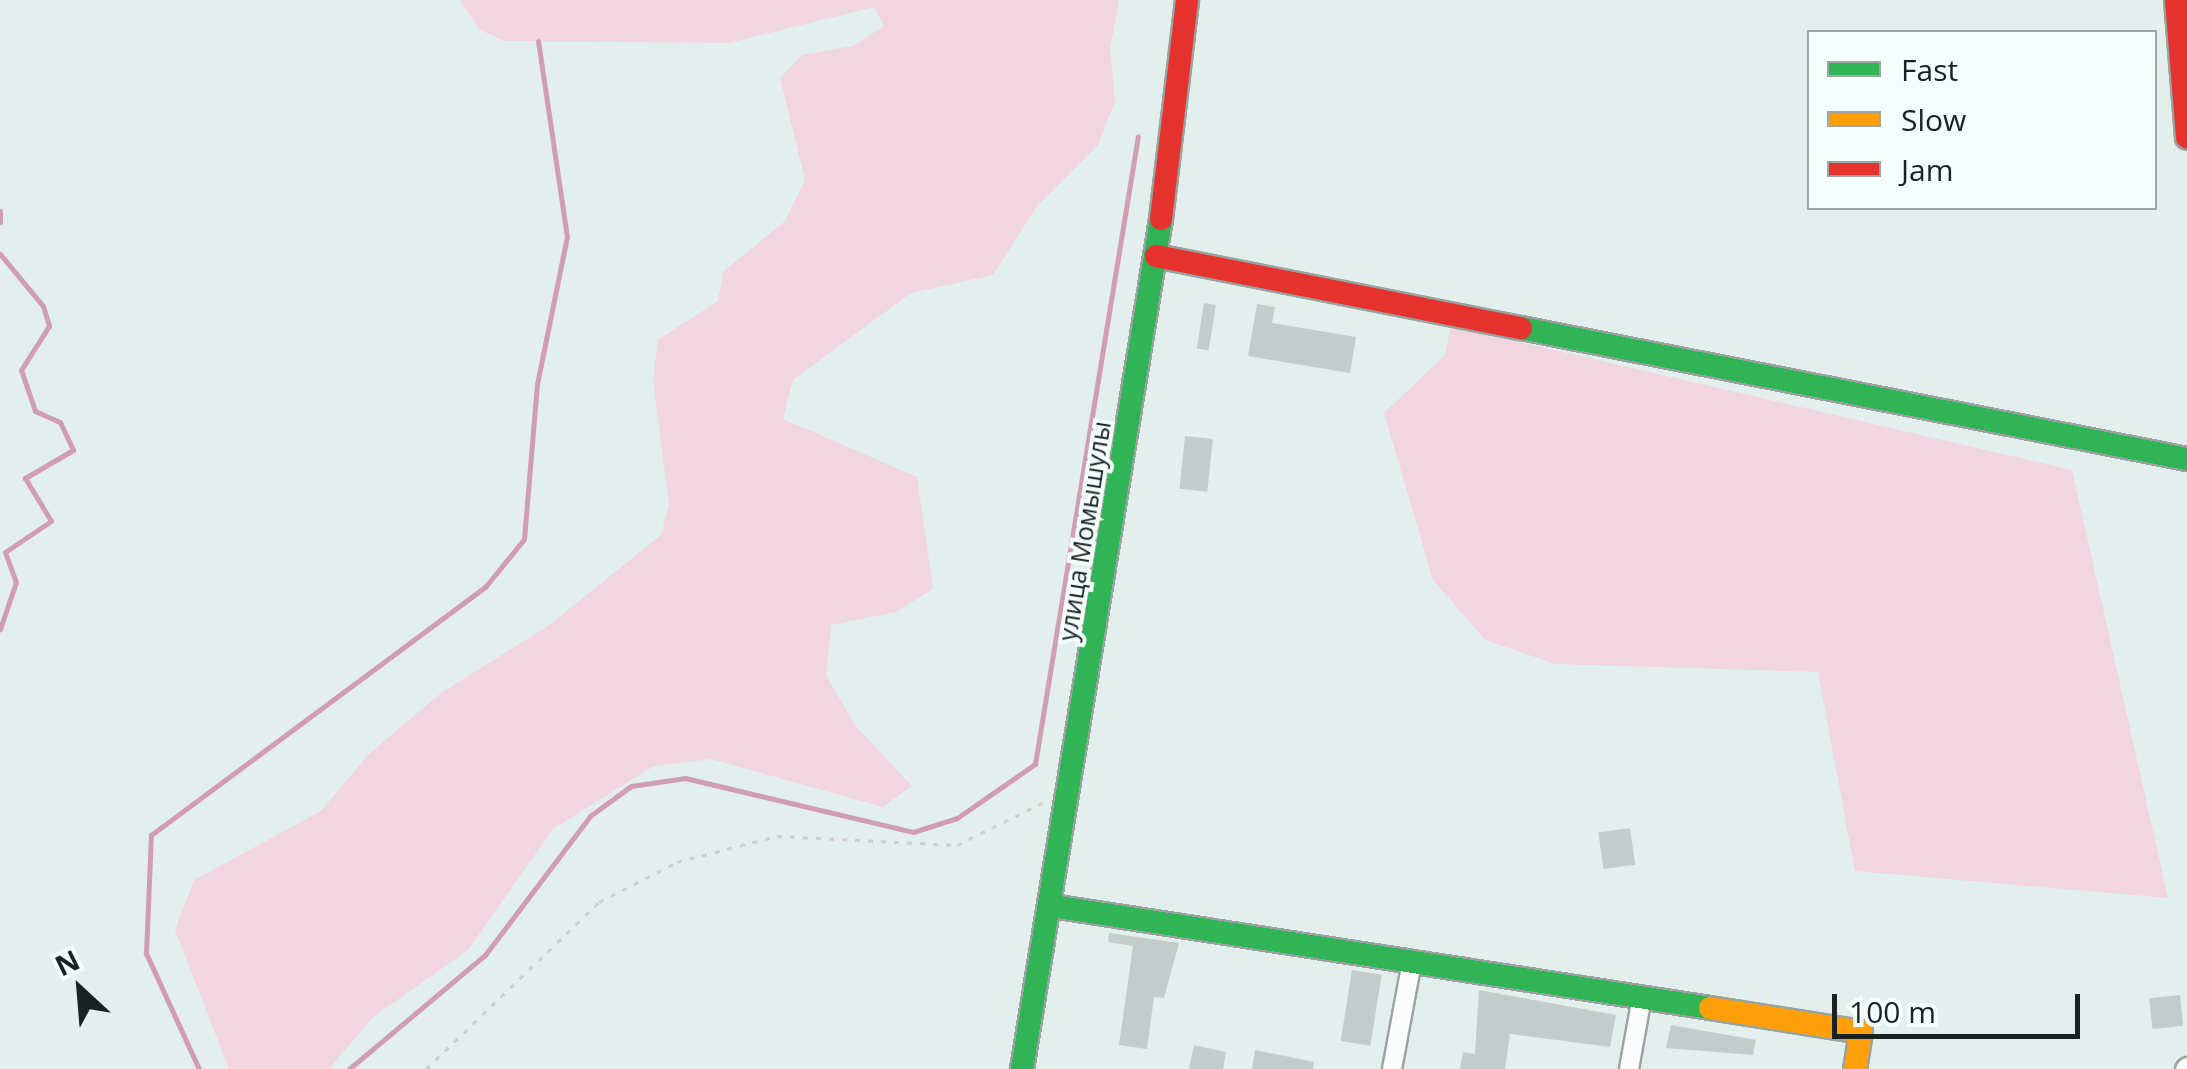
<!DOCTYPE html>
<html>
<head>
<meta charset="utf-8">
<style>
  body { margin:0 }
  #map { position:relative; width:2187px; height:1069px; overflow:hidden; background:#e2efec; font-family:"Open Sans",sans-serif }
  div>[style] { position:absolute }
  .green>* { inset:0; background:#f1d6e0 }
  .stream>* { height:5px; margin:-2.5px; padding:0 2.5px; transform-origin:2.5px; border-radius:2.5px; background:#d09eb0 }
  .building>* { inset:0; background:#c2ccca; transform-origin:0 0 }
  .path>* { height:2.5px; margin-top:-1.25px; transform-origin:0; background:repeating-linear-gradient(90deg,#cacecd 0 5px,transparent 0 13px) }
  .roads { filter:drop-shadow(2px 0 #99a3a1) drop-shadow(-2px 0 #99a3a1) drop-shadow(0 2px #99a3a1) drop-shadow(0 -2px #99a3a1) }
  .street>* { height:18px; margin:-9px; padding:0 9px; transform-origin:9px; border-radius:9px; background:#fbfdfc }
  .fast>* { height:22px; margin:-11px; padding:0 11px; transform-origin:11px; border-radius:11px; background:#30b455 }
  .slow>* { height:22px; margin:-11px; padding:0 11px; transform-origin:11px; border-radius:11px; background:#ff9f0a }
  .jam>* { height:22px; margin:-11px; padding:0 11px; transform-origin:11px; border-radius:11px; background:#e5322d }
  span { translate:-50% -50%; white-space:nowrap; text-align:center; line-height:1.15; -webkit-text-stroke:8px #f4fefc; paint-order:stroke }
  .street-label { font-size:25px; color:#192220 }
  .legend { position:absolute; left:1807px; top:30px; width:350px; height:180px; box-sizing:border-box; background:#f4fefc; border:2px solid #9ca6a4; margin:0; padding:12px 18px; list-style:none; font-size:30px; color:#192220 }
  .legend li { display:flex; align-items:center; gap:20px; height:50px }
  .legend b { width:50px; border:2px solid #9ca6a4 }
  .north { position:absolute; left:30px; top:939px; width:100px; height:100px; -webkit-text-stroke:8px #f4fefc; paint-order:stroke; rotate:334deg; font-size:28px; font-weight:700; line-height:40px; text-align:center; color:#192220 }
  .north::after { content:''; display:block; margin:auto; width:35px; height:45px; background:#192220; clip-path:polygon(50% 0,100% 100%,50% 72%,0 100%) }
  .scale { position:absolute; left:1832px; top:994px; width:248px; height:45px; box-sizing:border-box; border:5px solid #192220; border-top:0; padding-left:12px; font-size:30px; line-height:35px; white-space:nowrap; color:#192220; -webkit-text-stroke:8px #f4fefc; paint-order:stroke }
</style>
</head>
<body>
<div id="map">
  <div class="green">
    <div style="clip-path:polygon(460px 0,1119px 0,1110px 50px,1115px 101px,1098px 145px,1037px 206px,993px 275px,911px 293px,793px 380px,783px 419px,917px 477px,933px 589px,896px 612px,831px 625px,826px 675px,855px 725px,912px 786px,883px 807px,711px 759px,654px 766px,553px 829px,468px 950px,372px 1018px,329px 1069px,229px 1069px,175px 930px,194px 880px,321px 811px,368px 755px,441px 693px,548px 626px,661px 535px,669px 505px,653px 379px,658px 340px,718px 301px,723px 272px,785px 221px,805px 180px,780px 78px,802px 55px,853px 46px,884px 26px,874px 7px,729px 43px,505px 41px,480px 30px)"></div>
    <div style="clip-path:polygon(1451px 326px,2072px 470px,2168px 898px,1855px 871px,1818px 672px,1555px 664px,1485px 640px,1433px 580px,1384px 413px,1445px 355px)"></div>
  </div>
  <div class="stream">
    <div style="left:0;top:211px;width:11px;rotate:90deg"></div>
    <div style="left:0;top:254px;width:67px;rotate:50.4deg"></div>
    <div style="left:43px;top:306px;width:21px;rotate:73deg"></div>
    <div style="left:49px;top:326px;width:52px;rotate:122.5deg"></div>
    <div style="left:21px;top:370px;width:43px;rotate:71.1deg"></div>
    <div style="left:35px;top:411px;width:27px;rotate:24deg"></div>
    <div style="left:60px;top:422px;width:31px;rotate:65deg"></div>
    <div style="left:73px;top:450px;width:56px;rotate:149.7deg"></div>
    <div style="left:25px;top:478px;width:50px;rotate:58.8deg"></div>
    <div style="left:51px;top:521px;width:55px;rotate:146deg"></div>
    <div style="left:5px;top:552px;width:32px;rotate:70deg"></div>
    <div style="left:16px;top:582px;width:50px;rotate:108.8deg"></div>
    <div style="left:199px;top:1069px;width:128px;rotate:-114.6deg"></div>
    <div style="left:146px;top:953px;width:118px;rotate:-87.6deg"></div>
    <div style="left:151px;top:835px;width:417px;rotate:-36.6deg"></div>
    <div style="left:486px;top:586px;width:60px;rotate:-51deg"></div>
    <div style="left:524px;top:539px;width:156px;rotate:-85.2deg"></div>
    <div style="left:537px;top:384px;width:150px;rotate:-78.5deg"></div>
    <div style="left:567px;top:237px;width:198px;rotate:-98.4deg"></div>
    <div style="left:349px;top:1069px;width:177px;rotate:-40deg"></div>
    <div style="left:485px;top:955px;width:174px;rotate:-52.9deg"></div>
    <div style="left:590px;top:816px;width:51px;rotate:-36.2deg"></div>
    <div style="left:631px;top:786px;width:55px;rotate:-8.4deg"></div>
    <div style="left:685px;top:778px;width:234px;rotate:13.3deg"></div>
    <div style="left:913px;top:832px;width:46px;rotate:-17.7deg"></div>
    <div style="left:957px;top:818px;width:95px;rotate:-34.7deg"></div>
    <div style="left:1035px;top:764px;width:636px;rotate:-80.69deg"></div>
  </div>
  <div class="building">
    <div style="left:1204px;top:303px;width:12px;height:46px;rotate:9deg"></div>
    <div style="clip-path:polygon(1257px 304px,1275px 307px,1272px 323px,1356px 337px,1350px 373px,1248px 356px)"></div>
    <div style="left:1185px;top:436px;width:28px;height:53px;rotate:6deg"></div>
    <div style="left:1630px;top:828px;width:37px;height:32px;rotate:82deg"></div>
    <div style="clip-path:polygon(1109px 933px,1179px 943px,1164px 998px,1154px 997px,1147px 1049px,1119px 1045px,1133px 946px,1108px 942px)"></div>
    <div style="left:1352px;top:970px;width:30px;height:72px;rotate:9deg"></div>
    <div style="clip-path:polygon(1479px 990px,1616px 1015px,1610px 1047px,1510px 1034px,1505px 1069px,1460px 1069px,1463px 1052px,1475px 1054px)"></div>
    <div style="left:2180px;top:995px;width:31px;height:31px;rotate:84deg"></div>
    <div style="clip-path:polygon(1671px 1025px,1756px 1040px,1753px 1055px,1666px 1048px)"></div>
    <div style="clip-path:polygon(1194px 1045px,1226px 1052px,1223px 1069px,1189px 1069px)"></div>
    <div style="clip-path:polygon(1255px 1050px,1314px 1062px,1313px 1069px,1252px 1069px)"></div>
  </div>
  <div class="path">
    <div style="left:426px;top:1069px;width:240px;rotate:-44deg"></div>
    <div style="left:599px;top:902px;width:88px;rotate:-27.1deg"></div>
    <div style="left:677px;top:862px;width:103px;rotate:-14.6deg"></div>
    <div style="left:777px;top:836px;width:180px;rotate:2.9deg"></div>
    <div style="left:957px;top:845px;width:95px;rotate:-26.3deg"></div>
  </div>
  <div class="roads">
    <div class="street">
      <div style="left:1392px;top:1069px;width:110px;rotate:-79.5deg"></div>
      <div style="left:1629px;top:1069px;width:73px;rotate:-79.8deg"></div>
      <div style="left:2185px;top:1069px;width:3px;rotate:-45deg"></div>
    </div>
    <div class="fast">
      <div style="left:1521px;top:328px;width:679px;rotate:11.13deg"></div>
      <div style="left:1052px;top:906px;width:666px;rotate:8.81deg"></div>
      <div style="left:1022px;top:1069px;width:861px;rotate:-80.71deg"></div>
    </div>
    <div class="slow">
      <div style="left:1710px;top:1008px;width:153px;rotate:9deg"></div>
      <div style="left:1861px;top:1032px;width:37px;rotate:99deg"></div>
    </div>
    <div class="jam">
      <div style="left:2176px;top:0;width:138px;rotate:85.4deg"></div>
      <div style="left:1161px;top:219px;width:221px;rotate:-83.2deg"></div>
      <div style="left:1156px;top:256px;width:372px;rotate:11.2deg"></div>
    </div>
  </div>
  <div class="street-label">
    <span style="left:1084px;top:531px;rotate:-81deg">улица Момышулы</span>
  </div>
  <ul class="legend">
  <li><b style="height:12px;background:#30b455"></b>Fast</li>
  <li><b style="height:12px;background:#ff9f0a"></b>Slow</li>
  <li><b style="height:12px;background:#e5322d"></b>Jam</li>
  </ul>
  <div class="north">N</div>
  <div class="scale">100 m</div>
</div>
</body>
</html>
